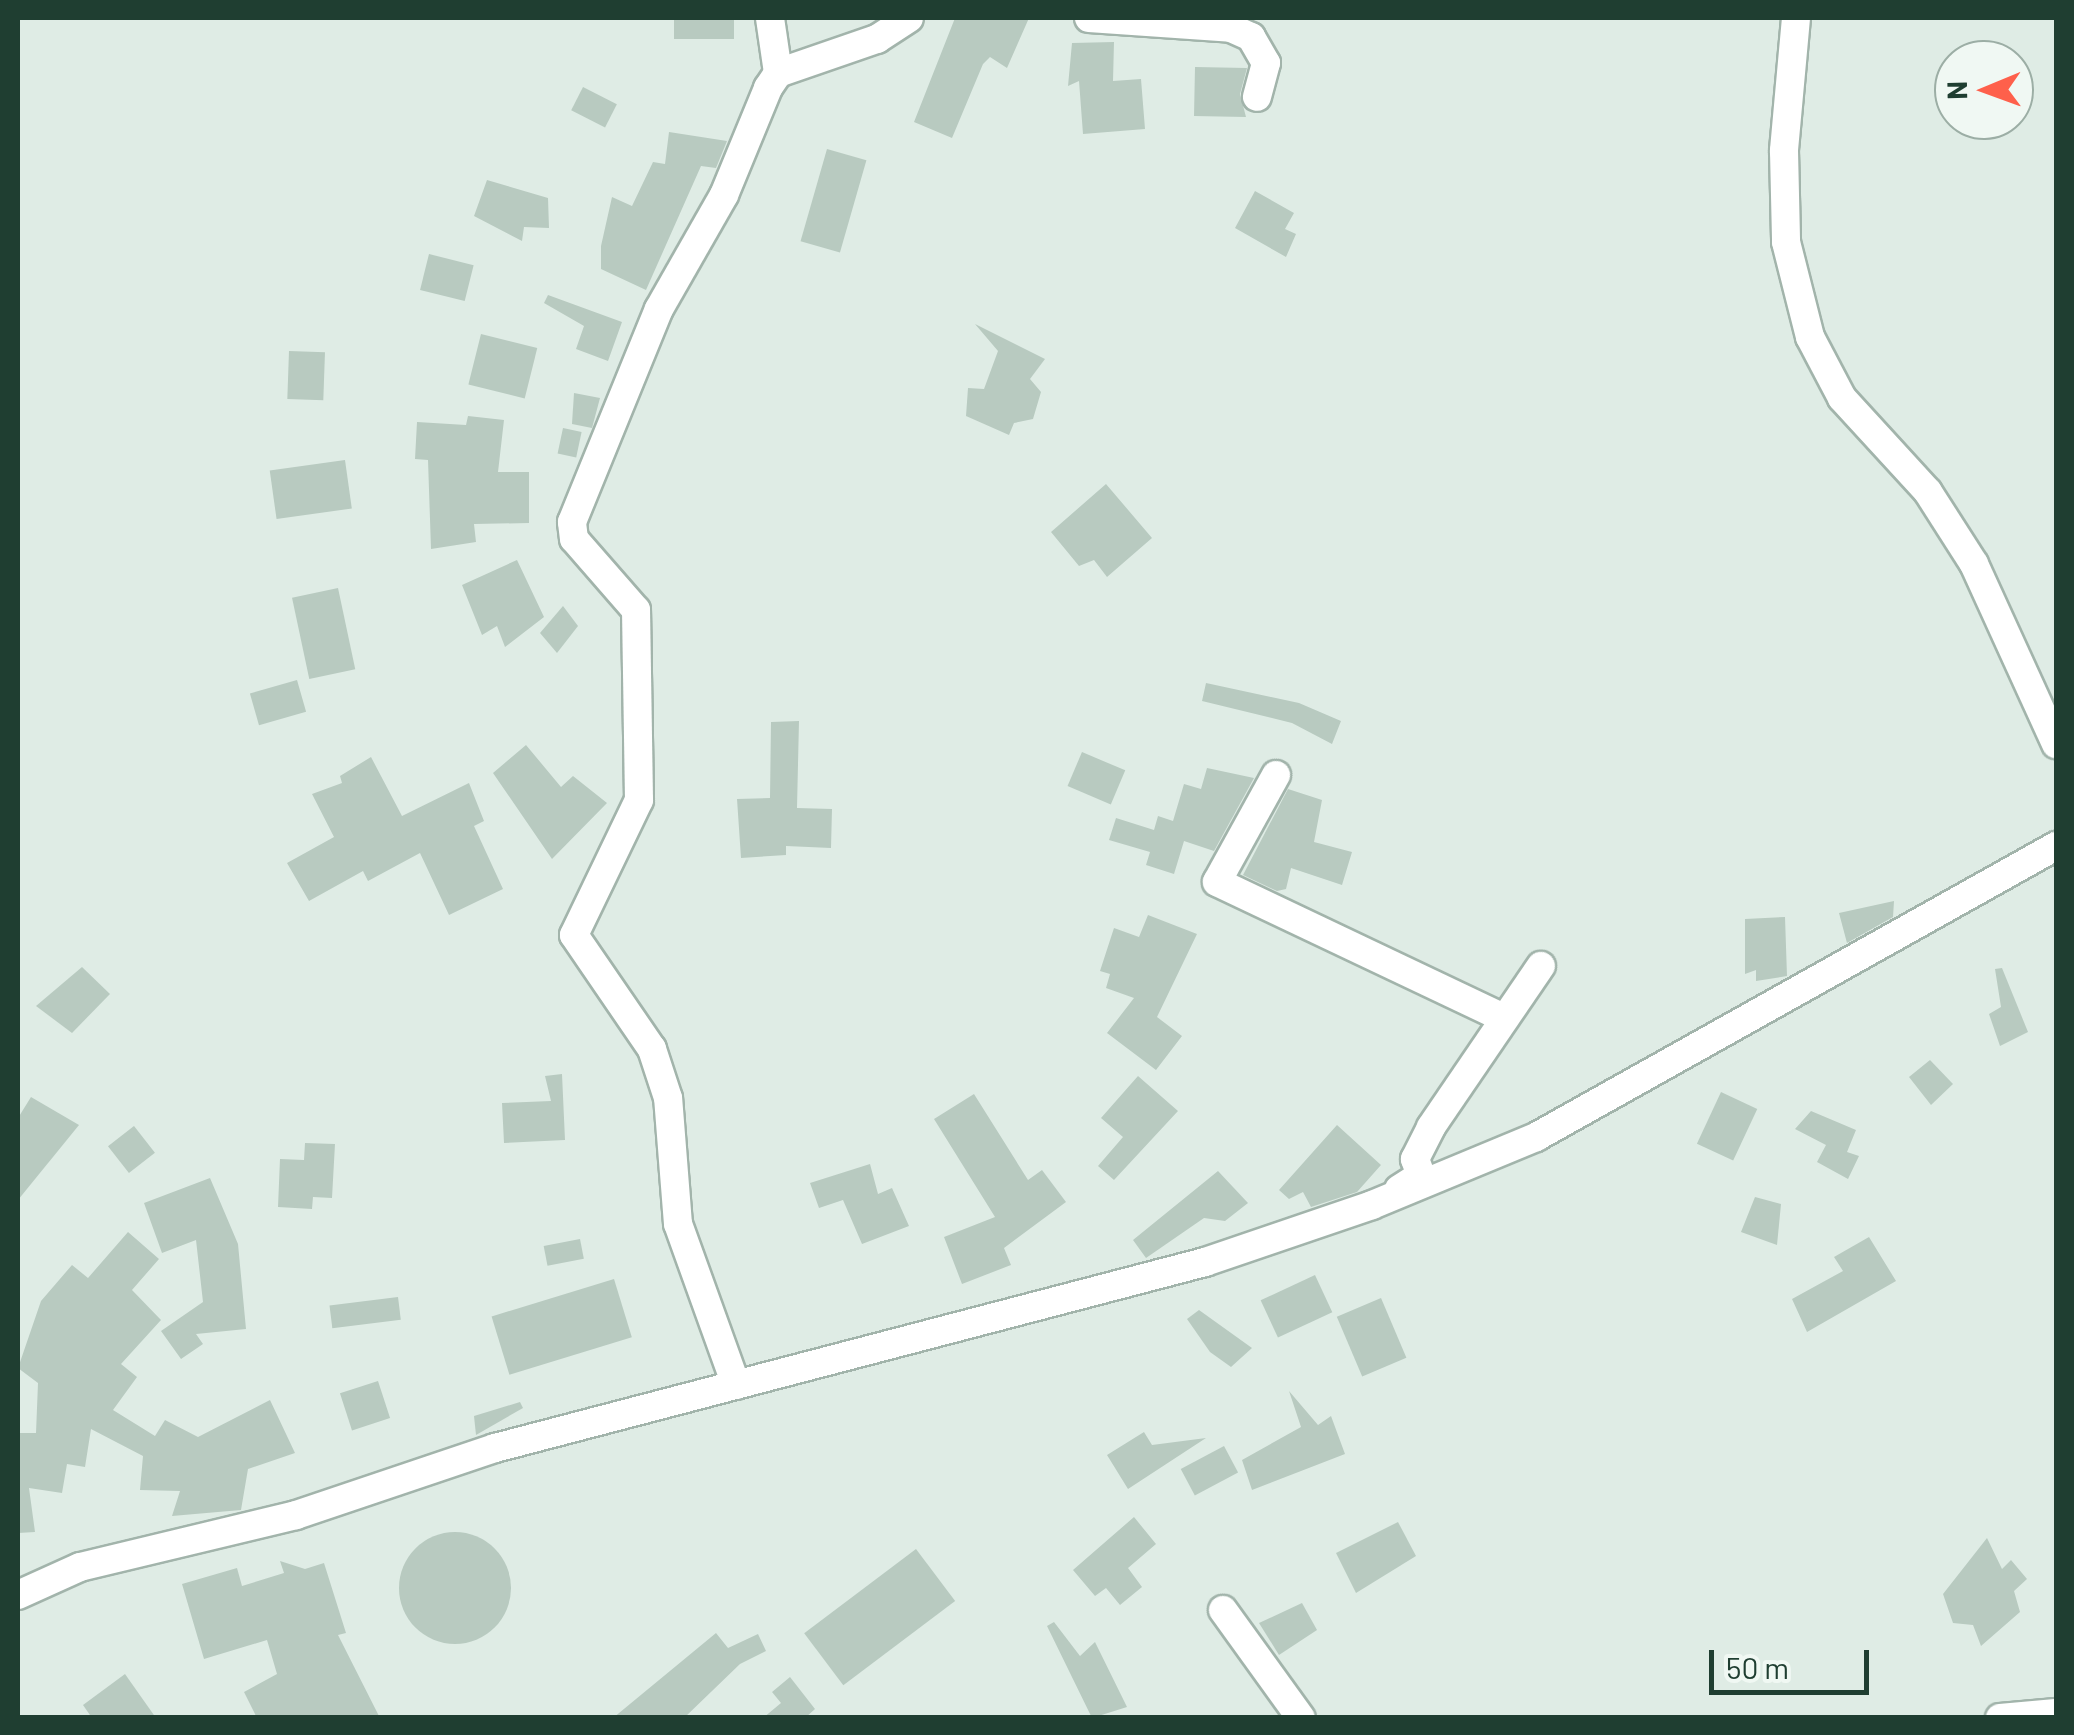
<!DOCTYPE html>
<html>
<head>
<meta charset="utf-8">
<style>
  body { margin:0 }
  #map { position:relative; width:2074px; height:1735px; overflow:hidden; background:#dfece5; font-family:Barlow,sans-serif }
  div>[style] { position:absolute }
  .building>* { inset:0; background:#b8cac0; transform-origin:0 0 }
  .round { border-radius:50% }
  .roads { filter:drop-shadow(2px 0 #a2b4ab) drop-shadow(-2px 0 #a2b4ab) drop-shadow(0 2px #a2b4ab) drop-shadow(0 -2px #a2b4ab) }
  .minor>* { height:28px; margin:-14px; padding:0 14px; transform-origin:14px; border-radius:14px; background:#fff }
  span { translate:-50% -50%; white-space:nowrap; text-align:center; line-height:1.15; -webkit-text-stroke:9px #f0f8f3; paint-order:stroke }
  .frame { position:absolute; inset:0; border:20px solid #1f3e31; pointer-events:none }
  .north { position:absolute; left:1934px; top:40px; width:100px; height:100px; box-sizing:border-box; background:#f0f8f3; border:2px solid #9caea5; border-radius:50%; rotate:269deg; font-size:28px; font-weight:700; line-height:40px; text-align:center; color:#1f3e31 }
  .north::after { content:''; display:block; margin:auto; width:35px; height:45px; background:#fe604b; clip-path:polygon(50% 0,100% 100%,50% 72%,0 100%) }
  .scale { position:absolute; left:1709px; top:1650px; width:160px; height:45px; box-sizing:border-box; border:5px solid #1f3e31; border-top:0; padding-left:12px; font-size:30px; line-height:35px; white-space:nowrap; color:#1f3e31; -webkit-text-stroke:8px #f0f8f3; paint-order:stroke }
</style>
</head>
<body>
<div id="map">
  <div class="building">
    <div style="left:674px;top:18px;width:60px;height:21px"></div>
    <div style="clip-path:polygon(955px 18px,1029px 18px,1007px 68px,990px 57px,983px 64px,952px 138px,914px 122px)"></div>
    <div style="clip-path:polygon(1114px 42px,1113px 81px,1141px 79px,1145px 129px,1083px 134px,1079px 81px,1068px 86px,1072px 43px)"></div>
    <div style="clip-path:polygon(1195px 67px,1247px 68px,1240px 94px,1246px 117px,1194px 116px)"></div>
    <div style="left:583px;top:87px;width:38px;height:26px;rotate:27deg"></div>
    <div style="clip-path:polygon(669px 132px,727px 141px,716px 168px,701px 166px,646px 290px,601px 269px,601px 246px,612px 197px,632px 206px,653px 162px,665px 164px)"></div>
    <div style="left:827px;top:149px;width:41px;height:96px;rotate:16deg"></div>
    <div style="clip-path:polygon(487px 180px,548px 198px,549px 228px,524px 227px,522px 241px,474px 216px)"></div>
    <div style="clip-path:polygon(1255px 191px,1294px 213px,1285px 229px,1296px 234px,1286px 257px,1235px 228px)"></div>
    <div style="left:429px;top:254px;width:46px;height:37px;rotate:14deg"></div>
    <div style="clip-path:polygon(548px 295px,622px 322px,608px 361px,576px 349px,584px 326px,544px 303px)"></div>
    <div style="clip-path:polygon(975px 324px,1045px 359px,1030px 379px,1041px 392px,1033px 419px,1014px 423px,1009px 435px,966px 416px,968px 388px,984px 389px,998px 351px)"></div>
    <div style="left:481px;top:334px;width:58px;height:52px;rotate:14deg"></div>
    <div style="left:289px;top:351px;width:36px;height:48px;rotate:2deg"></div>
    <div style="clip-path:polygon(574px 393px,600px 398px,592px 428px,572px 424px)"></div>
    <div style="clip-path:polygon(468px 416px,504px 420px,498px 472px,529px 472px,529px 523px,474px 524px,476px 542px,431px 549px,428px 460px,415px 459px,417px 422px,466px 425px)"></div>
    <div style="left:563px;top:428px;width:19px;height:26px;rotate:12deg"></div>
    <div style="left:345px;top:460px;width:49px;height:76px;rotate:82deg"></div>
    <div style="clip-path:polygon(1106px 484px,1152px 538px,1107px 577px,1094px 560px,1079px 566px,1051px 532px)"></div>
    <div style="clip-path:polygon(517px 560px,544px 617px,505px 647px,497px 626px,482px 635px,462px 585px)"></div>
    <div style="left:338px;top:588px;width:83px;height:47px;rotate:78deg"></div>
    <div style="clip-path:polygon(563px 606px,578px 626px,557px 653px,540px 633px)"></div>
    <div style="left:297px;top:680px;width:33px;height:49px;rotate:74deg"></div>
    <div style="clip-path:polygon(1206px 683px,1299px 703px,1341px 721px,1332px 744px,1292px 723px,1202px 701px)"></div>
    <div style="clip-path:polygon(799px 721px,797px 808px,832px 809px,831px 848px,786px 846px,786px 855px,741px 858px,737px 799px,770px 798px,771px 722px)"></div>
    <div style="clip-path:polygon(526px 745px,561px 787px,573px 776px,607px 803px,552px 859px,493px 773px)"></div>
    <div style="left:1082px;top:752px;width:47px;height:37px;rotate:23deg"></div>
    <div style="clip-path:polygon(371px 757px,402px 816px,469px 783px,484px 821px,474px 826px,503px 889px,449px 915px,420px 853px,368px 881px,363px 871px,309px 901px,287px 863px,334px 837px,312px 794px,342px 783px,340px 776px)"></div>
    <div style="clip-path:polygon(1207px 768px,1254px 778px,1214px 851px,1184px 841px,1174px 874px,1146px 865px,1150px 852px,1109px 840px,1116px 818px,1154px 830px,1158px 816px,1173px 821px,1184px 784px,1201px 789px)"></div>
    <div style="clip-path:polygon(1288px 789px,1322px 800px,1314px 842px,1352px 852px,1342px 885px,1291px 868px,1286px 889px,1277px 891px,1243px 875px)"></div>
    <div style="clip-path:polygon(1894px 901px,1893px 917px,1847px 943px,1839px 913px)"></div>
    <div style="clip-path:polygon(1148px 915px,1197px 934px,1157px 1017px,1182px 1036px,1156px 1070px,1107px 1033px,1134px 998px,1106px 988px,1110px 974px,1100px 971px,1114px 928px,1139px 937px)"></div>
    <div style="clip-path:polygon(1785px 917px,1787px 976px,1756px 981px,1756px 970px,1745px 974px,1745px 919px)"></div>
    <div style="clip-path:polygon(82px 967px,110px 994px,72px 1033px,36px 1006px)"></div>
    <div style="clip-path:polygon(2002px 968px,2028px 1032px,2000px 1046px,1989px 1014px,2001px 1007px,1995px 969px)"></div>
    <div style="clip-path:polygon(1930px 1060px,1953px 1084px,1931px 1105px,1909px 1077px)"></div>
    <div style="clip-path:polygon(562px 1074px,565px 1140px,504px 1143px,502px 1103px,551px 1101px,545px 1076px)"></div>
    <div style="clip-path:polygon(1138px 1076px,1178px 1111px,1114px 1180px,1098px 1166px,1123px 1137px,1101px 1118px)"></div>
    <div style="left:1721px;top:1092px;width:40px;height:57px;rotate:25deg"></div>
    <div style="clip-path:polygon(974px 1094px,1028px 1180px,1042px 1170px,1066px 1202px,1004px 1248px,1011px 1265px,962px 1284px,944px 1237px,995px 1217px,934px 1119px)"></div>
    <div style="clip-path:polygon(31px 1097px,79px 1125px,18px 1200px,18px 1118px)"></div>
    <div style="clip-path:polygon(1811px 1111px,1856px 1130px,1847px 1152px,1859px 1156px,1848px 1179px,1817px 1162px,1826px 1145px,1795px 1129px)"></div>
    <div style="clip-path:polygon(1337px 1125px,1381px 1165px,1357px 1192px,1311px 1207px,1303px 1192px,1289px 1199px,1279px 1190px)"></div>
    <div style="left:134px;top:1126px;width:34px;height:33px;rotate:52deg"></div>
    <div style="clip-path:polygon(305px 1143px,335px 1144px,332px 1198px,313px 1197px,312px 1209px,278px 1207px,280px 1159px,304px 1160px)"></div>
    <div style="clip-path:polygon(870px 1164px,878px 1194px,892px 1188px,909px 1226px,862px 1244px,843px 1200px,819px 1208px,810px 1183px)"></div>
    <div style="clip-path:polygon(1218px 1171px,1248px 1203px,1225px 1221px,1204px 1218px,1146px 1258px,1133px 1240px)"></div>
    <div style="clip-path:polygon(210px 1178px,238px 1244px,246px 1329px,196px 1334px,203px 1344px,181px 1359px,161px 1331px,203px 1302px,196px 1240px,162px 1253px,144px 1203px)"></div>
    <div style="clip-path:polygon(1755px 1197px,1781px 1204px,1777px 1245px,1741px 1232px)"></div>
    <div style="clip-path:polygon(128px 1232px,159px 1259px,132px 1290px,161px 1320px,121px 1364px,137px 1377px,113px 1410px,155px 1436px,165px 1420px,198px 1437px,270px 1400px,295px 1453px,248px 1469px,241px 1510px,172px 1516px,180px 1491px,140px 1490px,143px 1456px,91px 1429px,85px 1467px,67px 1464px,62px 1493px,29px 1488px,35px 1532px,18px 1533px,19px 1433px,36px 1433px,38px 1383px,18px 1368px,41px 1301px,72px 1265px,88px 1278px)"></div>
    <div style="clip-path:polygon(1869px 1237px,1896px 1281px,1807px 1332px,1792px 1299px,1843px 1271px,1834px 1257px)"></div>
    <div style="left:580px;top:1239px;width:20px;height:37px;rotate:79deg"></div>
    <div style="left:1315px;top:1275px;width:41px;height:60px;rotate:65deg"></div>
    <div style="left:614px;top:1279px;width:61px;height:128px;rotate:73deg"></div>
    <div style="left:398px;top:1297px;width:23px;height:69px;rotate:83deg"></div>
    <div style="left:1381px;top:1298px;width:65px;height:48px;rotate:67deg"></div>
    <div style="clip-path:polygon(1199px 1310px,1252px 1348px,1231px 1367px,1210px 1352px,1187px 1319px)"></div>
    <div style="left:378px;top:1381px;width:39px;height:40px;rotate:72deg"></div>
    <div style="clip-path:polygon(1289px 1391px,1318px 1425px,1331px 1416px,1345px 1454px,1252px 1490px,1242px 1460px,1301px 1427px)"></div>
    <div style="clip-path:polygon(520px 1402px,523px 1408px,476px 1435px,474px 1416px)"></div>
    <div style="clip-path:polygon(1144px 1432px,1152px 1445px,1206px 1438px,1128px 1489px,1107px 1455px)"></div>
    <div style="left:1224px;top:1446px;width:30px;height:49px;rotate:62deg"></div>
    <div style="clip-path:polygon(1134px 1517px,1156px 1544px,1128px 1568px,1142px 1587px,1120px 1605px,1106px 1588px,1095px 1596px,1073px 1570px)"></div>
    <div style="clip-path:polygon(1398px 1522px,1416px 1556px,1356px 1593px,1336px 1553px)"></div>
    <div class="round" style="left:399px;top:1532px;width:112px;height:112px"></div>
    <div style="clip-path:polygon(1987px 1538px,2002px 1569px,2011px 1560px,2027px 1579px,2014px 1591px,2020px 1612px,1981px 1646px,1973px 1625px,1953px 1623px,1943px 1594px)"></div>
    <div style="left:916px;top:1549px;width:65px;height:140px;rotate:53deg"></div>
    <div style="clip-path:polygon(280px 1561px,305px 1569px,324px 1563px,346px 1633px,338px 1635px,380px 1718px,257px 1718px,244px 1692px,277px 1674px,267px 1640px,204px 1659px,182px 1584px,237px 1568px,242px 1586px,284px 1573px)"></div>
    <div style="clip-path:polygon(1302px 1603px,1317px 1630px,1279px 1655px,1259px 1623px)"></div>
    <div style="clip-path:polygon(1054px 1622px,1080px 1656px,1095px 1642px,1127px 1707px,1092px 1718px,1047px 1626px)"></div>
    <div style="clip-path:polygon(716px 1633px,728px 1648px,758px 1634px,766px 1651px,740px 1664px,684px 1718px,613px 1718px)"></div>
    <div style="clip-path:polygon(125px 1674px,156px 1718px,92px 1718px,83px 1705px)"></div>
    <div style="clip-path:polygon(790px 1677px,815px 1709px,805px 1718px,763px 1718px,781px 1703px,772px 1692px)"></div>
  </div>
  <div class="roads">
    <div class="minor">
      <div style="left:770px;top:18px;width:56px;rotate:81.7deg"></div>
      <div style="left:1089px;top:18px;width:142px;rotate:4deg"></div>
      <div style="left:1231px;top:28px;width:22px;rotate:24deg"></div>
      <div style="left:1251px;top:37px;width:30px;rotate:60deg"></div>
      <div style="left:1266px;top:63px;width:35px;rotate:105deg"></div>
      <div style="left:1796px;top:18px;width:134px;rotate:95.2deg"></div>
      <div style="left:1784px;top:151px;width:91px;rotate:88.7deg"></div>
      <div style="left:1786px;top:242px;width:98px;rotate:75.8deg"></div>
      <div style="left:1810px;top:337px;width:69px;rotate:62.3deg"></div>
      <div style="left:1842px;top:398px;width:127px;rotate:47.5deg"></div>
      <div style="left:1928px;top:492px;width:85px;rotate:57.4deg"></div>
      <div style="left:1974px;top:564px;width:198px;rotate:65.5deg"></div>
      <div style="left:1276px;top:775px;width:122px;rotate:118.9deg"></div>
      <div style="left:1217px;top:882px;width:317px;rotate:25.4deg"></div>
      <div style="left:1399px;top:1189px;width:26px;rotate:-32deg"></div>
      <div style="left:1421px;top:1175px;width:17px;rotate:-111deg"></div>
      <div style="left:1415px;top:1159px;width:36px;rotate:-63deg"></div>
      <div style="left:1431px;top:1127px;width:195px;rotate:-55.7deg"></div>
      <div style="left:736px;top:1385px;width:171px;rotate:-109.8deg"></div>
      <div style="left:678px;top:1224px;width:126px;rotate:-94.5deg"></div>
      <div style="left:668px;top:1098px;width:52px;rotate:-108.1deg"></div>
      <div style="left:652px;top:1049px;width:138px;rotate:-124.4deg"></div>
      <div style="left:574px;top:935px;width:150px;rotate:-64.3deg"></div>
      <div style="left:639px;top:800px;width:190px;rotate:-90.9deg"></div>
      <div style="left:636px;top:610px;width:94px;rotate:-131.1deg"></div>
      <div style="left:574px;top:539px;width:17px;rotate:-97deg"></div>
      <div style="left:572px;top:522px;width:230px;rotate:-67.8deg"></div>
      <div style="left:659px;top:309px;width:131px;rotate:-60.3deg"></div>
      <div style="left:724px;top:195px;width:116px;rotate:-67.6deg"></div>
      <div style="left:768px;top:88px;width:18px;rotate:-56deg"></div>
      <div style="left:778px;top:73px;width:105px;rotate:-19deg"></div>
      <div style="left:877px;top:39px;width:38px;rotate:-33deg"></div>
      <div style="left:18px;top:1595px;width:68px;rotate:-24.3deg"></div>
      <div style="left:80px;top:1567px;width:222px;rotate:-13.5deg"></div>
      <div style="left:296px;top:1515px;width:210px;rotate:-18.6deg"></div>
      <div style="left:495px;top:1448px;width:734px;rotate:-14.68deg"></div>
      <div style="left:1205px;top:1262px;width:176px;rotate:-18.8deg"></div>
      <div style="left:1372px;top:1205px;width:178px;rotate:-22.5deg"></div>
      <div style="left:1536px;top:1137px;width:596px;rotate:-29.23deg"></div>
      <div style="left:1223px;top:1610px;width:133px;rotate:54.2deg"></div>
      <div style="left:2000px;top:1718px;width:56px;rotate:-5.1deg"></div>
    </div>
  </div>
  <div class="frame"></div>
  <div class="north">N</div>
  <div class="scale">50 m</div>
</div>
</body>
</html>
